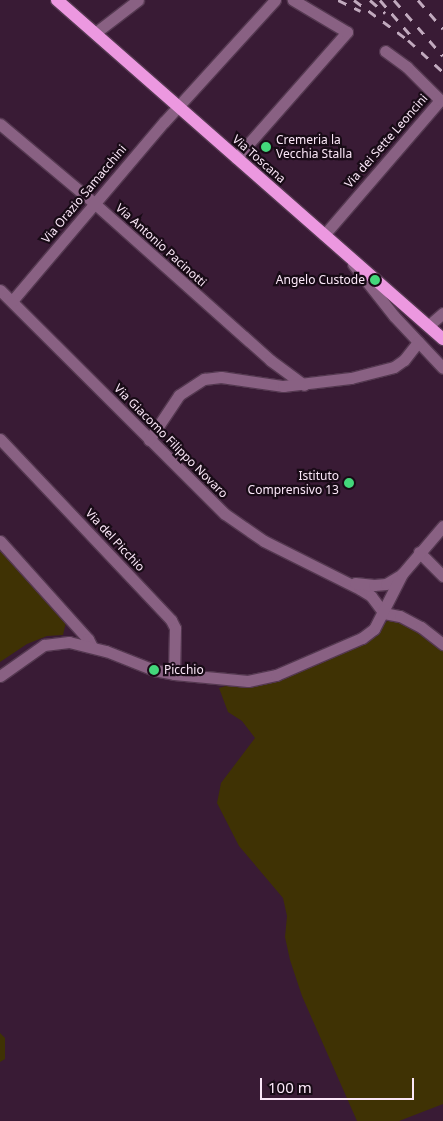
<!DOCTYPE html>
<html>
<head>
<meta charset="utf-8">
<style>
  body { margin:0 }
  #map { position:relative; width:443px; height:1121px; overflow:hidden; background:#391b35; font-family:"Noto Sans",sans-serif }
  div>[style] { position:absolute }
  .green>* { inset:0; background:#3f3204 }
  .roads { filter:drop-shadow(1px 0 #543850) drop-shadow(-1px 0 #543850) drop-shadow(0 1px #543850) drop-shadow(0 -1px #543850) }
  .minor>* { height:11px; margin:-5.5px; padding:0 5.5px; transform-origin:5.5px; border-radius:5.5px; background:#896183 }
  .primary>* { height:12px; margin:-6px; padding:0 6px; transform-origin:6px; border-radius:6px; background:#ec98e0 }
  .rail>* { height:3px; margin-top:-1.5px; transform-origin:0; background:repeating-linear-gradient(90deg,#c1aabe 0 9px,transparent 0 18px) }
  .dots>* { width:14px; height:14px; translate:-50% -50%; box-sizing:border-box; border:2px solid #180b16; border-radius:50% }
  span { translate:-50% -50%; white-space:nowrap; text-align:center; line-height:1.15; -webkit-text-stroke:4.5px #180b16; paint-order:stroke }
  .poi-label { font-size:12px; color:#fbe7f8 }
  .left { translate:0 -50%; text-align:left }
  .right { translate:-100% -50%; text-align:right }
  .street-label { font-size:12px; color:#fbe7f8 }
  .scale { position:absolute; left:260px; top:1078px; width:154px; height:22px; box-sizing:border-box; border:2px solid #fbe7f8; border-top:0; padding-left:6px; font-size:15px; line-height:18px; white-space:nowrap; color:#fbe7f8; -webkit-text-stroke:4px #180b16; paint-order:stroke }
</style>
</head>
<body>
<div id="map">
  <div class="green">
    <div style="clip-path:polygon(0 543px,67px 618px,63px 635px,47px 636px,27px 644px,0 662px)"></div>
    <div style="clip-path:polygon(399px 612px,443px 646px,443px 1104px,399px 1121px,357px 1121px,302px 996px,290px 960px,285px 937px,287px 916px,283px 898px,239px 846px,217px 803px,221px 783px,255px 738px,242px 721px,228px 712px,219px 688px,335px 654px,376px 630px)"></div>
    <div style="clip-path:polygon(0 1033px,5px 1038px,5px 1059px,0 1062px)"></div>
  </div>
  <div class="roads">
    <div class="minor">
      <div style="left:95px;top:33px;width:54px;rotate:-37.5deg"></div>
      <div style="left:0;top:124px;width:123px;rotate:40deg"></div>
      <div style="left:94px;top:203px;width:236px;rotate:41.7deg"></div>
      <div style="left:270px;top:360px;width:42px;rotate:36.3deg"></div>
      <div style="left:236px;top:158px;width:168px;rotate:-48.6deg"></div>
      <div style="left:347px;top:32px;width:63px;rotate:-149.3deg"></div>
      <div style="left:324px;top:235px;width:178px;rotate:-49.3deg"></div>
      <div style="left:440px;top:100px;width:47px;rotate:-135deg"></div>
      <div style="left:407px;top:67px;width:27px;rotate:-144deg"></div>
      <div style="left:353px;top:264px;width:66px;rotate:51.7deg"></div>
      <div style="left:394px;top:316px;width:71px;rotate:46.7deg"></div>
      <div style="left:0;top:290px;width:317px;rotate:44.9deg"></div>
      <div style="left:225px;top:514px;width:47px;rotate:34.7deg"></div>
      <div style="left:264px;top:541px;width:107px;rotate:26.6deg"></div>
      <div style="left:360px;top:589px;width:13px;rotate:32deg"></div>
      <div style="left:371px;top:596px;width:21px;rotate:53deg"></div>
      <div style="left:12px;top:301px;width:235px;rotate:-49.7deg"></div>
      <div style="left:164px;top:122px;width:165px;rotate:-47.7deg"></div>
      <div style="left:428px;top:326px;width:20px;rotate:-41deg"></div>
      <div style="left:0;top:439px;width:249px;rotate:46.6deg"></div>
      <div style="left:171px;top:620px;width:9px;rotate:63deg"></div>
      <div style="left:175px;top:628px;width:46px;rotate:91.2deg"></div>
      <div style="left:149px;top:440px;width:54px;rotate:-56.3deg"></div>
      <div style="left:179px;top:395px;width:30px;rotate:-33deg"></div>
      <div style="left:204px;top:379px;width:17px;rotate:-7deg"></div>
      <div style="left:221px;top:377px;width:63px;rotate:8.3deg"></div>
      <div style="left:283px;top:386px;width:68px;rotate:-6.7deg"></div>
      <div style="left:351px;top:378px;width:44px;rotate:-14.3deg"></div>
      <div style="left:394px;top:367px;width:12px;rotate:-35deg"></div>
      <div style="left:404px;top:360px;width:23px;rotate:-52deg"></div>
      <div style="left:0;top:541px;width:132px;rotate:48.1deg"></div>
      <div style="left:88px;top:639px;width:9px;rotate:63deg"></div>
      <div style="left:419px;top:552px;width:34px;rotate:45deg"></div>
      <div style="left:355px;top:583px;width:19px;rotate:6deg"></div>
      <div style="left:374px;top:585px;width:12px;rotate:-5deg"></div>
      <div style="left:386px;top:584px;width:17px;rotate:-31deg"></div>
      <div style="left:384px;top:613px;width:16px;rotate:11deg"></div>
      <div style="left:400px;top:616px;width:24px;rotate:28deg"></div>
      <div style="left:421px;top:627px;width:28px;rotate:38deg"></div>
      <div style="left:0;top:676px;width:54px;rotate:-35.2deg"></div>
      <div style="left:44px;top:645px;width:25px;rotate:-7deg"></div>
      <div style="left:69px;top:642px;width:38px;rotate:14deg"></div>
      <div style="left:106px;top:651px;width:52px;rotate:21.6deg"></div>
      <div style="left:154px;top:670px;width:20px;rotate:11deg"></div>
      <div style="left:174px;top:674px;width:74px;rotate:5.4deg"></div>
      <div style="left:248px;top:681px;width:29px;rotate:-12deg"></div>
      <div style="left:276px;top:675px;width:94px;rotate:-23.3deg"></div>
      <div style="left:362px;top:638px;width:15px;rotate:-37deg"></div>
      <div style="left:374px;top:629px;width:62px;rotate:-63deg"></div>
      <div style="left:402px;top:574px;width:63px;rotate:-49.5deg"></div>
    </div>
    <div class="primary">
      <div style="left:57px;top:0;width:514px;rotate:41.29deg"></div>
    </div>
  </div>
  <div class="rail">
    <div style="left:338px;top:0;width:25px;rotate:26deg"></div>
    <div style="left:354px;top:0;width:67px;rotate:36.5deg"></div>
    <div style="left:408px;top:40px;width:47px;rotate:42.4deg"></div>
    <div style="left:370px;top:0;width:20px;rotate:41deg"></div>
    <div style="left:380px;top:0;width:50px;rotate:49deg"></div>
    <div style="left:394px;top:0;width:74px;rotate:48.8deg"></div>
    <div style="left:418px;top:0;width:38px;rotate:49deg"></div>
  </div>
  <div class="dots">
    <div style="left:266px;top:147px;background:#43d77b"></div>
    <div style="left:375px;top:280px;background:#43d77b"></div>
    <div style="left:349px;top:483px;background:#43d77b"></div>
    <div style="left:154px;top:670px;background:#43d77b"></div>
  </div>
  <div class="poi-label">
    <span class="left" style="left:276px;top:147px">Cremeria la<br>Vecchia Stalla</span>
    <span class="right" style="left:365px;top:280px">Angelo Custode</span>
    <span class="right" style="left:339px;top:483px">Istituto<br>Comprensivo 13</span>
    <span class="left" style="left:164px;top:670px">Picchio</span>
  </div>
  <div class="street-label">
    <span style="left:386px;top:141px;rotate:-49deg">Via dei Sette Leoncini</span>
    <span style="left:259px;top:159px;rotate:41deg">Via Toscana</span>
    <span style="left:84px;top:194px;rotate:-50deg">Via Orazio Samacchini</span>
    <span style="left:161px;top:245px;rotate:42deg">Via Antonio Pacinotti</span>
    <span style="left:171px;top:441px;rotate:45deg">Via Giacomo Filippo Novaro</span>
    <span style="left:115px;top:540px;rotate:47deg">Via del Picchio</span>
  </div>
  <div class="scale">100 m</div>
</div>
</body>
</html>
